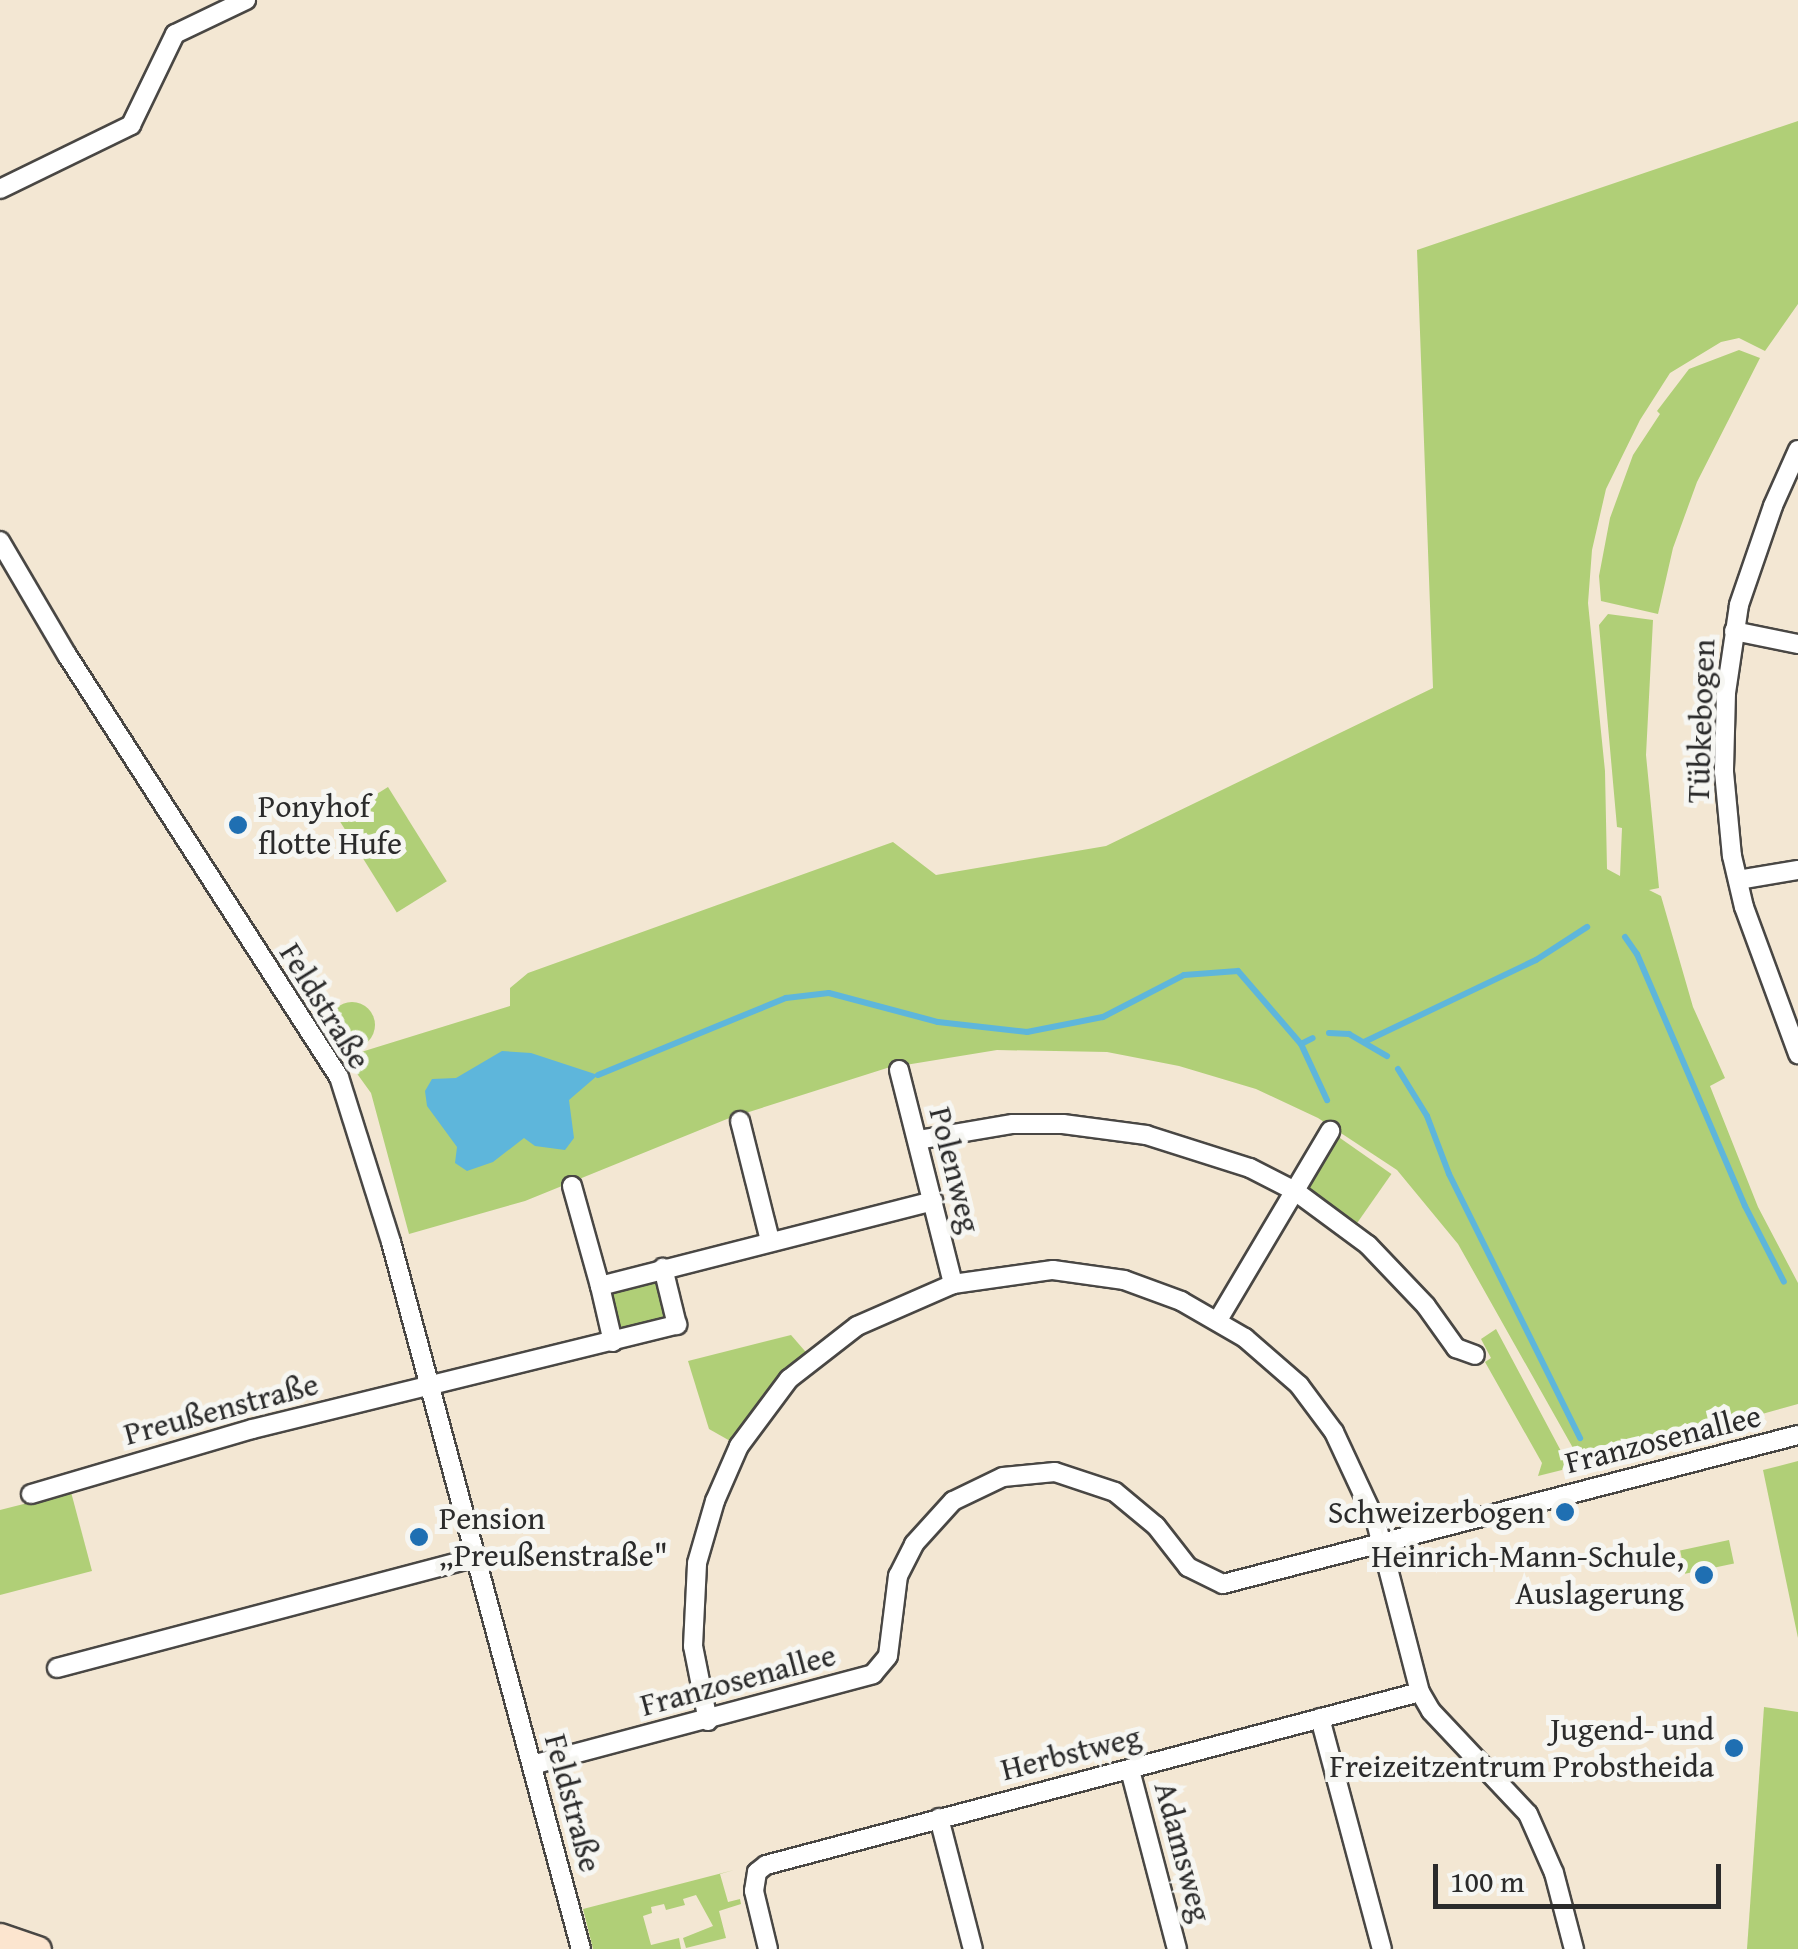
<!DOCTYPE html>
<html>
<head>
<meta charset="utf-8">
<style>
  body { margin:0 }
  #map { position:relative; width:1798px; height:1949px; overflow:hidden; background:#f3e7d3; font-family:"Gentium Book Plus",serif }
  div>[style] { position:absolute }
  .green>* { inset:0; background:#b0cf77; transform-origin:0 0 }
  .round { border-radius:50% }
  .water>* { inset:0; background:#5eb6db }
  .stream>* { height:6px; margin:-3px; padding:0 3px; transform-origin:3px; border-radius:3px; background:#5eb6db }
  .roads { filter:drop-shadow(2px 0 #494744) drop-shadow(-2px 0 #494744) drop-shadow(0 2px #494744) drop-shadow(0 -2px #494744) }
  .street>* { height:18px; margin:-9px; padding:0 9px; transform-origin:9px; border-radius:9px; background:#fff }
  .secondary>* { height:25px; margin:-12.5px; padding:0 12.5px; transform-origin:12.5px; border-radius:12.5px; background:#fce5cf }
  .dots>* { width:28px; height:28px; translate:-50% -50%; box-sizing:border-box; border:5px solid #f6f6f2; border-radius:50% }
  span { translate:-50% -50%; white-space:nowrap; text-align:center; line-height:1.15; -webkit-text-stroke:10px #f6f6f2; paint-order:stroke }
  .street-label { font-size:32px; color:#2b2b2b }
  .poi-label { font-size:32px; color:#2b2b2b }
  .left { translate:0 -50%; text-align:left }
  .right { translate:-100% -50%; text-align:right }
  .scale { position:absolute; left:1433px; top:1864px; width:288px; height:45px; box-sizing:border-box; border:5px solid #2b2b2b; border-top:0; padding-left:12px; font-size:30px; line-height:35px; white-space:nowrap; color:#2b2b2b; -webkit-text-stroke:8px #f6f6f2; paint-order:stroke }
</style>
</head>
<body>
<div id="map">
  <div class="green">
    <div style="clip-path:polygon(1798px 121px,1798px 304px,1765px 351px,1739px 338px,1721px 342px,1670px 373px,1640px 420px,1606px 489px,1592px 550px,1588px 603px,1605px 771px,1607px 869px,1620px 876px,1622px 828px,1617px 827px,1599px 625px,1608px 614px,1653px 620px,1646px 755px,1659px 888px,1649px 890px,1661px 896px,1693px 1007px,1725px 1078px,1710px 1086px,1758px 1207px,1798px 1283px,1798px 1404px,1582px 1464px,1458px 1244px,1397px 1170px,1318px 1118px,1256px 1089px,1179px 1066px,1107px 1052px,997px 1050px,887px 1068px,727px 1119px,525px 1201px,409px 1234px,371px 1093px,345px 1057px,510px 1006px,510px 988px,528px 973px,893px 842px,936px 875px,1106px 846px,1433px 688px,1417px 250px)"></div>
    <div style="clip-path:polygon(1739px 350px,1760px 358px,1697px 482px,1673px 548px,1658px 614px,1601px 601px,1599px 576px,1610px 518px,1633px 455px,1660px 414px,1657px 411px,1689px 369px)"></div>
    <div style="left:388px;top:787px;width:111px;height:59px;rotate:58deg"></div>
    <div class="round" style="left:329px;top:1002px;width:46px;height:46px"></div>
    <div style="left:1330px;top:1131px;width:75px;height:69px;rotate:35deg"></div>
    <div style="left:663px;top:1268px;width:59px;height:66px;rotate:76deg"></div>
    <div style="clip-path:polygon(1496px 1329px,1570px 1468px,1538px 1476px,1542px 1463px,1485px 1362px,1491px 1358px,1481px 1339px)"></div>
    <div style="clip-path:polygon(791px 1335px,811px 1358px,739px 1446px,709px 1429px,688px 1361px)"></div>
    <div style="clip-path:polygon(1798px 1461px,1798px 1638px,1763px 1470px)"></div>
    <div style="clip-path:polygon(71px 1492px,92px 1571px,0 1595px,0 1510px)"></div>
    <div style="left:1729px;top:1540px;width:24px;height:50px;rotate:78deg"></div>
    <div style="clip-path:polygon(1764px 1707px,1798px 1712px,1798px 1949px,1747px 1949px)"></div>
    <div style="clip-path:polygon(734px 1870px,720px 1874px,728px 1902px,740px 1899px,741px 1904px,719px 1911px,726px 1938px,686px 1948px,683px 1938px,713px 1926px,696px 1895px,683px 1899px,685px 1905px,666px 1910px,664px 1904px,651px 1907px,652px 1913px,643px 1916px,651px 1945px,679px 1938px,681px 1949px,593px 1949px,583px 1909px)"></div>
  </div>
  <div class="water">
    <div style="clip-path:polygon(502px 1051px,531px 1053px,598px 1075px,569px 1100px,574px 1138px,565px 1150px,535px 1146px,524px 1138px,493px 1162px,467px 1171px,455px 1163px,457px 1147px,427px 1106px,425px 1091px,432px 1079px,456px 1078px)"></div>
  </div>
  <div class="stream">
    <div style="left:1625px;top:937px;width:21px;rotate:55deg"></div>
    <div style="left:1637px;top:954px;width:274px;rotate:66.8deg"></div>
    <div style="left:1745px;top:1206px;width:85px;rotate:62.8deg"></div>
    <div style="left:1329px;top:1033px;width:20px;rotate:3deg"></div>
    <div style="left:1349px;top:1034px;width:44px;rotate:30.1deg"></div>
    <div style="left:1364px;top:1042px;width:191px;rotate:-25.5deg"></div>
    <div style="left:1536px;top:960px;width:61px;rotate:-32.9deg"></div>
    <div style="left:1301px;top:1044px;width:13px;rotate:-27deg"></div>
    <div style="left:1398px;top:1069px;width:55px;rotate:58.3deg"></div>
    <div style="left:1427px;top:1116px;width:62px;rotate:69.2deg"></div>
    <div style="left:1449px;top:1174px;width:295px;rotate:63.6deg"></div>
    <div style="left:598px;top:1075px;width:203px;rotate:-22.3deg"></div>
    <div style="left:786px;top:998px;width:43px;rotate:-6.6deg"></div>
    <div style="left:829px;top:993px;width:113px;rotate:14.9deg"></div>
    <div style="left:938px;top:1022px;width:90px;rotate:6.4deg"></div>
    <div style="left:1027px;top:1032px;width:77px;rotate:-11.2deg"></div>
    <div style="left:1103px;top:1017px;width:91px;rotate:-27.4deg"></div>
    <div style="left:1184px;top:975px;width:54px;rotate:-4.2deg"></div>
    <div style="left:1238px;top:971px;width:96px;rotate:49.2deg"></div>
    <div style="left:1301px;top:1044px;width:62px;rotate:65.1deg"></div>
  </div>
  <div class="roads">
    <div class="street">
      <div style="left:0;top:189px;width:146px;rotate:-26deg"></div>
      <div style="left:131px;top:125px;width:101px;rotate:-64.2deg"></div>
      <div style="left:175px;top:34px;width:79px;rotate:-25.6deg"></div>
      <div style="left:1798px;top:450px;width:61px;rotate:114.1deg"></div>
      <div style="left:1773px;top:506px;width:105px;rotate:109deg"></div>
      <div style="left:1739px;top:605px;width:89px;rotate:98.4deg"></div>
      <div style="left:1726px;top:693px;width:79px;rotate:91.5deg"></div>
      <div style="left:1724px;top:772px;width:84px;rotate:84.6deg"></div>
      <div style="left:1732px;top:856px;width:52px;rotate:76.8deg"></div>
      <div style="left:1744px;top:907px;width:157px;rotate:69.8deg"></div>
      <div style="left:0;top:541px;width:132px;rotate:59.6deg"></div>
      <div style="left:67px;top:655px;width:502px;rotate:57.2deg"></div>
      <div style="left:339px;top:1077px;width:173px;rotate:72.5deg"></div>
      <div style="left:391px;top:1242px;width:732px;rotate:74.96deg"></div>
      <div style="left:1734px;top:631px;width:65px;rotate:11.5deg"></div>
      <div style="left:1738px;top:880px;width:61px;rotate:-9.5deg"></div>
      <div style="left:899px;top:1070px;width:221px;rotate:75.8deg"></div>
      <div style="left:740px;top:1121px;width:123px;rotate:75.9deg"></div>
      <div style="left:918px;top:1140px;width:96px;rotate:-9.6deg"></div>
      <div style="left:1013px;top:1124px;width:50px"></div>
      <div style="left:1063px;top:1124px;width:84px;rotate:7.5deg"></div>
      <div style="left:1146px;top:1135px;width:109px;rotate:17.6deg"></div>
      <div style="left:1250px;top:1168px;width:51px;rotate:27.1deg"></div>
      <div style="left:1295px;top:1191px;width:91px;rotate:36.5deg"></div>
      <div style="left:1368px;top:1245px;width:84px;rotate:46.4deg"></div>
      <div style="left:1426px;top:1306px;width:52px;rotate:54.5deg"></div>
      <div style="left:1456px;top:1348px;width:20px;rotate:20deg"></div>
      <div style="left:572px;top:1186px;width:104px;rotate:74.4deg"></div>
      <div style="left:1218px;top:1320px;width:220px;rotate:-59.3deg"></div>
      <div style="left:613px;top:1342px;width:57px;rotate:-103.1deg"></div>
      <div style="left:600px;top:1286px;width:344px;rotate:-14.3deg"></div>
      <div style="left:31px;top:1494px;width:230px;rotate:-16.4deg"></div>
      <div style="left:252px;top:1429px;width:438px;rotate:-13.8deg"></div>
      <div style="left:677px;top:1325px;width:59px;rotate:-103.8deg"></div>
      <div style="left:57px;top:1668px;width:433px;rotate:-14.8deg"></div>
      <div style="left:1320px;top:1718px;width:239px;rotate:75deg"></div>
      <div style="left:708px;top:1721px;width:76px;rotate:-101.3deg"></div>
      <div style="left:693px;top:1646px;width:83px;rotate:-87.2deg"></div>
      <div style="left:697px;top:1563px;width:65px;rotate:-73.8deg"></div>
      <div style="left:715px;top:1501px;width:60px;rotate:-66.4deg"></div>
      <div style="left:739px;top:1446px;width:84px;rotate:-53.3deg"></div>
      <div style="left:789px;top:1379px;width:86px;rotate:-37.9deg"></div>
      <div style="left:857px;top:1326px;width:105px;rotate:-23.6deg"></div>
      <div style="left:953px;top:1284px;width:101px;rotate:-8deg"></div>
      <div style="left:1053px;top:1270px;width:72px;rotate:8deg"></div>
      <div style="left:1124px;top:1280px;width:61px;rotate:20.2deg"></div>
      <div style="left:1181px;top:1301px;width:74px;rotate:30deg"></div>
      <div style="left:1245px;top:1338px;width:72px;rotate:41deg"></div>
      <div style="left:1299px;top:1385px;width:59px;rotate:53.3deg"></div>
      <div style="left:1334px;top:1432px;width:99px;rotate:65deg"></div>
      <div style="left:1376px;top:1522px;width:176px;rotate:75.5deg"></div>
      <div style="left:1420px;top:1692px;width:22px;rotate:60deg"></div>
      <div style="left:1431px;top:1711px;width:141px;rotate:46.7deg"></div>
      <div style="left:1528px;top:1814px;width:64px;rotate:66.2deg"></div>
      <div style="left:1554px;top:1873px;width:79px;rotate:75.3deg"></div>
      <div style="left:532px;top:1765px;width:353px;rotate:-14.9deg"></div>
      <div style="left:873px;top:1674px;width:23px;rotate:-50deg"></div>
      <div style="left:888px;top:1656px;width:81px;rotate:-82.9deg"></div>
      <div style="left:898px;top:1576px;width:36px;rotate:-63deg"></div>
      <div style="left:914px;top:1544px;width:58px;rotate:-47.8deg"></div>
      <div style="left:953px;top:1501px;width:55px;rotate:-25.6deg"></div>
      <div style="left:1003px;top:1477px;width:52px;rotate:-5.5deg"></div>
      <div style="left:1055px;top:1472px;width:63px;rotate:18.4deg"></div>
      <div style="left:1115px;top:1492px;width:53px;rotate:39.7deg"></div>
      <div style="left:1156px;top:1526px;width:52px;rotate:52deg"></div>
      <div style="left:1188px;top:1567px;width:39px;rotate:26deg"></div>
      <div style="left:1223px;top:1584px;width:594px;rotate:-14.53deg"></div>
      <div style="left:1130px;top:1770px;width:185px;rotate:75.3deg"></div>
      <div style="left:939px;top:1818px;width:135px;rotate:75.5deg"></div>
      <div style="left:768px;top:1949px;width:60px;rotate:-103.6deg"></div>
      <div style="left:754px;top:1891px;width:19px;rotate:-81deg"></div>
      <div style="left:757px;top:1872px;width:11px;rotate:-38deg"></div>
      <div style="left:766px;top:1865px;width:676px;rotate:-14.82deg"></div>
    </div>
    <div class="secondary">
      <div style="left:0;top:1936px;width:40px;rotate:18.9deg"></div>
    </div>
  </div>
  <div class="dots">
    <div style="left:238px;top:825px;background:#1f6fb2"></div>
    <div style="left:1565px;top:1512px;background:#1f6fb2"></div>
    <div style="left:419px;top:1537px;background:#1f6fb2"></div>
    <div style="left:1704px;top:1575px;background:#1f6fb2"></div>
    <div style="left:1734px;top:1748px;background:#1f6fb2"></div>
  </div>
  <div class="street-label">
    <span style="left:1701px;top:721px;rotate:-88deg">Tübkebogen</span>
    <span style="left:325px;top:1006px;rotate:58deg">Feldstraße</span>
    <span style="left:955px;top:1170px;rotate:76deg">Polenweg</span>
    <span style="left:221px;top:1409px;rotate:-15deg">Preußenstraße</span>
    <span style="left:1663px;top:1439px;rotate:-14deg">Franzosenallee</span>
    <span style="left:738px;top:1680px;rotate:-15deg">Franzosenallee</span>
    <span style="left:1071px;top:1753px;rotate:-14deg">Herbstweg</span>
    <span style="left:573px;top:1803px;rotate:75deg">Feldstraße</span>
    <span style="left:1183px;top:1852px;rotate:75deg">Adamsweg</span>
  </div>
  <div class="poi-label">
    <span class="left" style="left:258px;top:825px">Ponyhof<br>flotte Hufe</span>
    <span class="right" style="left:1545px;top:1512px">Schweizerbogen</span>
    <span class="left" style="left:439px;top:1537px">Pension<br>„Preußenstraße"</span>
    <span class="right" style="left:1684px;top:1575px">Heinrich-Mann-Schule,<br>Auslagerung</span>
    <span class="right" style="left:1714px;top:1748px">Jugend- und<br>Freizeitzentrum Probstheida</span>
  </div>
  <div class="scale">100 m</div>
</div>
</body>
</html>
